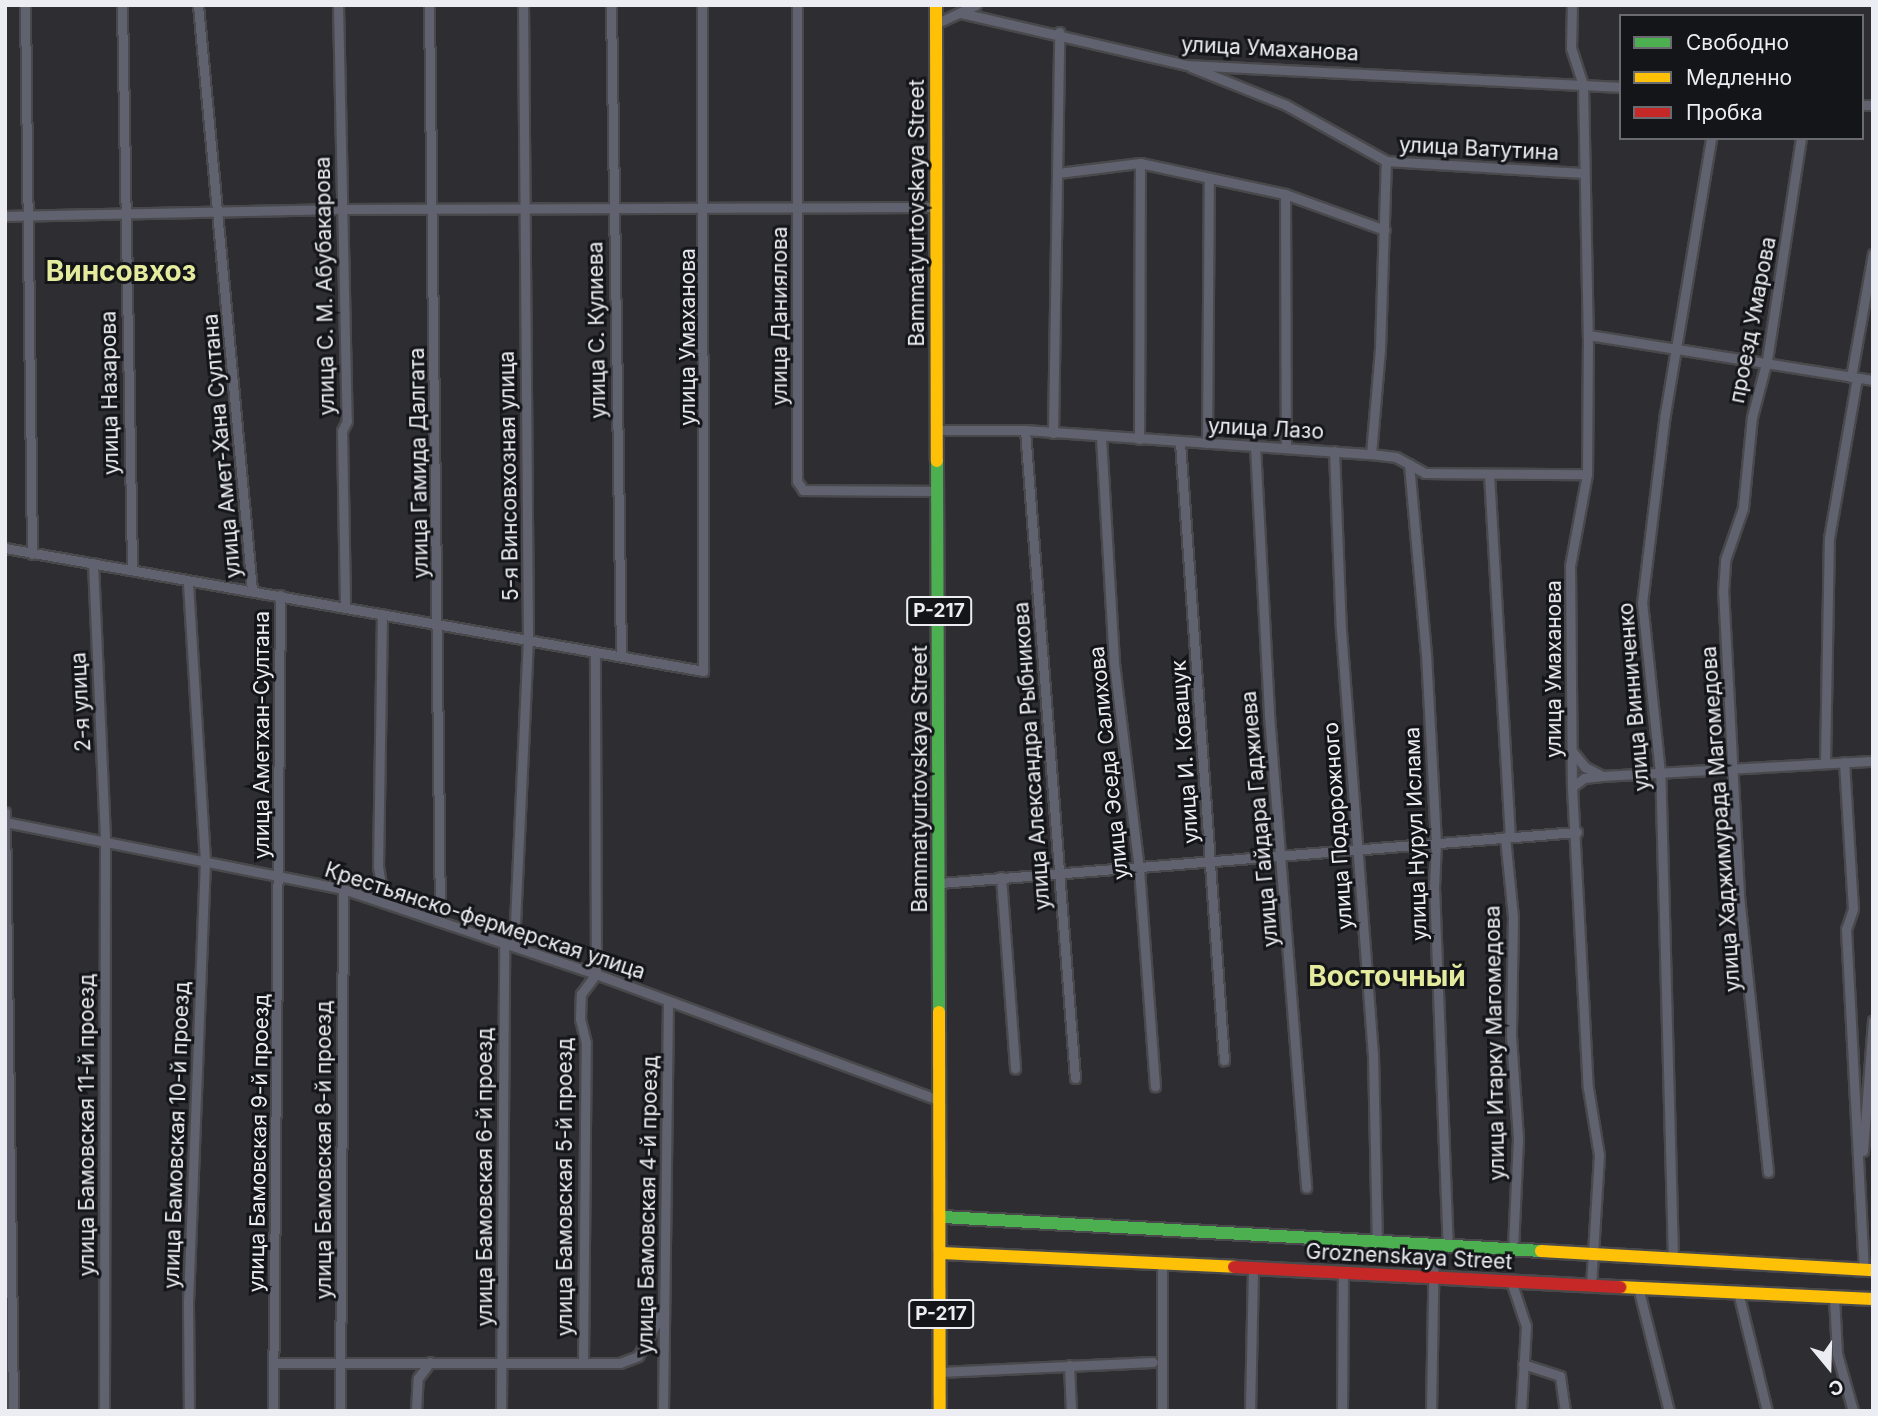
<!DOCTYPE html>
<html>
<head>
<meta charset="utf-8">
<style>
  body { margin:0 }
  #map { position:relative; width:1878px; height:1416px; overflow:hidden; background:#2d2d32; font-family:Inter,sans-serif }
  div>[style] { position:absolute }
  .roads { filter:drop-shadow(2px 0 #49494c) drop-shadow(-2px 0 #49494c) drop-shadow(0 2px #49494c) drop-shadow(0 -2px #49494c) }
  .street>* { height:9px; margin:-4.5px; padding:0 4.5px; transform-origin:4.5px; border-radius:4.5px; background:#60636f }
  .fast>* { height:12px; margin:-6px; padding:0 6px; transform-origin:6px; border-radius:6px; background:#4caf50 }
  .slow>* { height:12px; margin:-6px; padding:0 6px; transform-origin:6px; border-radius:6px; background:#ffc107 }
  .jam>* { height:12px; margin:-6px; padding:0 6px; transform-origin:6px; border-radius:6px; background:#c62828 }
  span { translate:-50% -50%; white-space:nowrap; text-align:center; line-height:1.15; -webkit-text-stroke:6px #141519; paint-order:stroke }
  .shield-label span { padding:2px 5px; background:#141519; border:2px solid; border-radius:5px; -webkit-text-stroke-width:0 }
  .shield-label { font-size:19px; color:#ecedf3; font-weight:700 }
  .street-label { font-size:21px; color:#ecedf3 }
  .district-label { font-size:28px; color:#e5eb9d; font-weight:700 }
  .frame { position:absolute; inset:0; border:7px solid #ecedf3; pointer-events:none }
  .legend { position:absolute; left:1619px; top:14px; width:245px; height:126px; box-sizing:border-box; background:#141519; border:2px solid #6a6b70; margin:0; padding:9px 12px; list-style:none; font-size:21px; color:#ecedf3 }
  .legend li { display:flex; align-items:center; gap:14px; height:35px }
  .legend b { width:35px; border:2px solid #6a6b70 }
  .north { position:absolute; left:1794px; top:1332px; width:70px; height:70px; -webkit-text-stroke:5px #141519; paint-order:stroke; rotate:161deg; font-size:19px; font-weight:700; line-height:28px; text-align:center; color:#ecedf3 }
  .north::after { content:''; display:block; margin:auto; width:24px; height:32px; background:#ecedf3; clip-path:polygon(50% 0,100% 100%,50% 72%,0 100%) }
</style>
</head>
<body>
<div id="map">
  <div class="roads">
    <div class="street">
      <div style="left:25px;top:5px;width:549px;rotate:89.27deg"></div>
      <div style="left:122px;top:5px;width:564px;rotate:88.98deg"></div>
      <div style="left:198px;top:5px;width:587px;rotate:84.73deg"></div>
      <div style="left:338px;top:5px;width:416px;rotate:88.8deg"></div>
      <div style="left:347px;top:421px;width:11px;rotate:117deg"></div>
      <div style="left:342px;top:431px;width:176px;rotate:89deg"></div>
      <div style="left:429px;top:5px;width:916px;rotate:89.31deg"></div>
      <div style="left:611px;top:5px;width:649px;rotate:89.12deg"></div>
      <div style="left:797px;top:5px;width:476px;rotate:90deg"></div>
      <div style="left:797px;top:481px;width:11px;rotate:56deg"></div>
      <div style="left:803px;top:490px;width:135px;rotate:0.4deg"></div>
      <div style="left:1572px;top:5px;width:43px;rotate:91.3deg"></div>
      <div style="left:1571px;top:48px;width:38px;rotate:72deg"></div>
      <div style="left:1583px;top:84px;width:251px;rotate:88.9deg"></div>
      <div style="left:1588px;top:335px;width:139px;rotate:90.4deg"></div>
      <div style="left:1587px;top:474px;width:94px;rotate:100.5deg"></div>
      <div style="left:1570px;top:566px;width:221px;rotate:89.5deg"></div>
      <div style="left:1572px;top:787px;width:301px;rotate:87deg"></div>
      <div style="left:1588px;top:1088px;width:68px;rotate:80.7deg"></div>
      <div style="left:1599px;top:1155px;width:130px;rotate:93.5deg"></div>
      <div style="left:961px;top:13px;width:231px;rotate:13deg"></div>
      <div style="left:1186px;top:65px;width:436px;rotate:2.9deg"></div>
      <div style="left:935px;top:24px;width:45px;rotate:-24.9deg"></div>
      <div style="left:1191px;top:67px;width:102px;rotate:21.8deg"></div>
      <div style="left:1286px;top:105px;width:115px;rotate:29.2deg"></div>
      <div style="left:1386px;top:161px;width:197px;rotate:3.5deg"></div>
      <div style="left:1862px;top:105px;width:11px"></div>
      <div style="left:1058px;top:173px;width:83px;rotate:-7deg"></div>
      <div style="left:1140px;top:163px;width:148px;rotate:12.1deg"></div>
      <div style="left:1285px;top:194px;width:106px;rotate:19.8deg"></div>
      <div style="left:1285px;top:194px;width:254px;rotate:89.8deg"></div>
      <div style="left:5px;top:216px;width:336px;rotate:-1.2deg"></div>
      <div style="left:341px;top:209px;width:593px;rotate:-0.19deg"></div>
      <div style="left:1588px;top:335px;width:289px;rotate:9deg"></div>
      <div style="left:1851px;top:377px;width:125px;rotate:-79.9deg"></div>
      <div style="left:939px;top:430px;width:86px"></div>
      <div style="left:1025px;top:430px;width:347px;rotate:4deg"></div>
      <div style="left:1371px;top:454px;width:25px;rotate:7deg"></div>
      <div style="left:1396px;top:457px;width:33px;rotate:29deg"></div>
      <div style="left:1425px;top:473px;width:162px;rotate:0.4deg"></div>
      <div style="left:1025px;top:430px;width:650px;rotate:85.59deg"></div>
      <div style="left:1053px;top:433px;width:401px;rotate:-89.1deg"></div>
      <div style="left:1101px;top:437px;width:226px;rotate:86.7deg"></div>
      <div style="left:1114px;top:663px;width:208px;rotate:83.1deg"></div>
      <div style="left:1139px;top:869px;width:218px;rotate:85.8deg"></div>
      <div style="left:1139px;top:439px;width:276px;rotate:-89.8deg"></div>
      <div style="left:1180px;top:442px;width:620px;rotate:85.93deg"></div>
      <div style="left:1207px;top:443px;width:265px;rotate:-89.6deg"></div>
      <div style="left:1255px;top:446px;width:269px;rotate:87deg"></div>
      <div style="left:1269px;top:715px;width:474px;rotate:85.5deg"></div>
      <div style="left:1334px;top:451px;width:179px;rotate:87.8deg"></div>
      <div style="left:1341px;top:630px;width:425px;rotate:85.7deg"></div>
      <div style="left:1373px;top:1054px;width:187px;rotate:88.8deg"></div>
      <div style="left:1371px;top:454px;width:105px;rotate:-85.1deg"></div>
      <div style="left:1380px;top:349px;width:188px;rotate:-88.2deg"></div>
      <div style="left:1409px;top:464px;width:190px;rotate:84.9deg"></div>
      <div style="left:1426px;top:653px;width:189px;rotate:87deg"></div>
      <div style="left:1436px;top:842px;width:45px;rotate:92.5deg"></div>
      <div style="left:1434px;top:887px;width:358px;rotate:87.8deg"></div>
      <div style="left:1489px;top:474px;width:364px;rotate:86.7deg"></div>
      <div style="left:5px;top:548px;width:709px;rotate:9.99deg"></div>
      <div style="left:703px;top:671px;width:666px;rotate:-90.09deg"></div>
      <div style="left:93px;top:563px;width:277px;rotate:87.5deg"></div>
      <div style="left:105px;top:840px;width:571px;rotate:90.1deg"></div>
      <div style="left:188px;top:583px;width:278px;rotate:86.5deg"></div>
      <div style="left:205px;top:860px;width:443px;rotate:92.2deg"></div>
      <div style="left:188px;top:1303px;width:108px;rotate:89.5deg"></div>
      <div style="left:382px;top:614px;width:252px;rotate:90.9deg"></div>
      <div style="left:378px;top:866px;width:37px;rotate:81deg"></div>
      <div style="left:1572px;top:751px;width:21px;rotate:51deg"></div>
      <div style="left:1585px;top:767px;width:18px;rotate:27deg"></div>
      <div style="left:1844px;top:762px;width:147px;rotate:86.5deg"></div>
      <div style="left:1853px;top:909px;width:21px;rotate:109deg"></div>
      <div style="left:1846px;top:929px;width:341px;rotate:87deg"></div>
      <div style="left:1825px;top:763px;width:225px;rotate:-89deg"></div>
      <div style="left:1829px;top:538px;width:162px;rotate:-80.1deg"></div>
      <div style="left:1572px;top:787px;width:15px;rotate:-37deg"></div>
      <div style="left:1584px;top:778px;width:18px;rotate:-6deg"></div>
      <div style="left:1602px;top:776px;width:271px;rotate:-3.2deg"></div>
      <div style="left:5px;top:812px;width:599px;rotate:89.23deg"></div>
      <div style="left:5px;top:822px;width:345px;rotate:11.2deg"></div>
      <div style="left:343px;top:889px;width:267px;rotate:18.6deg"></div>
      <div style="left:596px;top:974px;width:365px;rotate:20.2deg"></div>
      <div style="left:1505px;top:837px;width:80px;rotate:84.3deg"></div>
      <div style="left:1513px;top:917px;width:119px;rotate:91deg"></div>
      <div style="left:1511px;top:1036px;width:102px;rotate:86.1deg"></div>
      <div style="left:1518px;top:1138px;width:111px;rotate:92.6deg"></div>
      <div style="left:1001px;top:877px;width:192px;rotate:85.8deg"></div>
      <div style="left:940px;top:883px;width:639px;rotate:-4.58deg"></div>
      <div style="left:514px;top:946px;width:306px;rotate:-87.4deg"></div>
      <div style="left:528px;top:640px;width:635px;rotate:-90.45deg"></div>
      <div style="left:1863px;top:1151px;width:131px;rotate:-85.6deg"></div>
      <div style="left:1768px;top:1172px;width:280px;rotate:-96deg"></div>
      <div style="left:1739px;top:894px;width:302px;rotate:-93deg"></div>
      <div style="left:1723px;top:592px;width:32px;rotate:-86deg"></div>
      <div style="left:1725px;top:560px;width:55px;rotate:-70.9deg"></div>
      <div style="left:1743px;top:508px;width:91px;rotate:-84.4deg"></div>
      <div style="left:1752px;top:417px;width:59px;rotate:-75.3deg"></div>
      <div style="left:1767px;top:360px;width:225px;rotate:-81.3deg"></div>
      <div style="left:1673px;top:1258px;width:485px;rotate:-91.5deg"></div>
      <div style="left:1660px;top:773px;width:171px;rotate:-96deg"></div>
      <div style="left:1642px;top:603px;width:190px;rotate:-83.1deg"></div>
      <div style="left:1665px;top:414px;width:280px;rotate:-80.5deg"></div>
      <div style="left:1162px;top:1264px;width:147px;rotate:90deg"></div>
      <div style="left:1511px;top:1281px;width:47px;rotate:71.6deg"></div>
      <div style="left:1526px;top:1326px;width:85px;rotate:93.4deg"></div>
      <div style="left:1638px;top:1287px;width:128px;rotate:76deg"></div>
      <div style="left:1738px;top:1292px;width:122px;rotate:76.3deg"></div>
      <div style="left:1834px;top:1297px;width:57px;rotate:87deg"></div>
      <div style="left:1837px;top:1354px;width:59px;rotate:74.3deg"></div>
      <div style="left:583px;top:1362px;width:319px;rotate:-89.5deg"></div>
      <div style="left:586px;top:1043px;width:25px;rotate:-104deg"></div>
      <div style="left:580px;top:1019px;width:25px;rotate:-88deg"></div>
      <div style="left:581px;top:994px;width:25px;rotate:-53deg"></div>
      <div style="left:596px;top:974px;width:322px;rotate:-90.2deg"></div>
      <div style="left:274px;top:1363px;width:346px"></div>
      <div style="left:620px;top:1363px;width:19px;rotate:-21deg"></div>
      <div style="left:638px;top:1356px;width:51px;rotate:-60.9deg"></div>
      <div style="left:1523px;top:1364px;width:39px;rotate:18deg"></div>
      <div style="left:1560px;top:1376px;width:35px;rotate:82deg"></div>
      <div style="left:1069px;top:1365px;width:46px;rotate:87.5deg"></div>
      <div style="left:940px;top:1372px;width:213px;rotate:-2.7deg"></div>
      <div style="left:273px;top:1411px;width:816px;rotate:-89.51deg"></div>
      <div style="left:340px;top:1411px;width:522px;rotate:-89.67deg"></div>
      <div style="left:416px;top:1411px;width:33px;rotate:-87deg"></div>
      <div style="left:418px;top:1378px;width:20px;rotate:-53deg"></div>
      <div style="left:501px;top:1411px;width:468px;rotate:-89.6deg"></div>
      <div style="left:663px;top:1411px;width:410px;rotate:-89.3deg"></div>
      <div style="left:1250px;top:1411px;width:143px;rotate:-88.8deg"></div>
      <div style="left:1342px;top:1411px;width:138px;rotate:-89.6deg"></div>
      <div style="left:1431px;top:1411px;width:166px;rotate:-89deg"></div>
    </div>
    <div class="fast">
      <div style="left:937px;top:461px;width:551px;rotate:89.79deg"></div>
      <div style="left:943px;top:1217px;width:599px;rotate:3.25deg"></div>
    </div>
    <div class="slow">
      <div style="left:936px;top:5px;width:456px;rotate:89.9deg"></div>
      <div style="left:939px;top:1012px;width:399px;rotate:89.9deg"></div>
      <div style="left:1541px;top:1251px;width:333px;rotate:3.3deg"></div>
      <div style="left:942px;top:1253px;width:292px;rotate:2.7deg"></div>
      <div style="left:1620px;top:1287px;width:253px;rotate:2.7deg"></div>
    </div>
    <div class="jam">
      <div style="left:1234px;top:1267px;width:387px;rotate:3deg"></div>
    </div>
  </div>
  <div class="shield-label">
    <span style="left:939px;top:611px">Р-217</span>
    <span style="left:941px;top:1314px">Р-217</span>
  </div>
  <div class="street-label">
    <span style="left:1270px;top:49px;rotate:3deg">улица Умаханова</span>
    <span style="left:1479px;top:149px;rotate:3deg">улица Ватутина</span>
    <span style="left:917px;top:213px;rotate:-90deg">Bammatyurtovskaya Street</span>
    <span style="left:325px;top:286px;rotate:-91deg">улица С. М. Абубакарова</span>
    <span style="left:780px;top:316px;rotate:-90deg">улица Даниялова</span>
    <span style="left:1753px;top:320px;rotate:-79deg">проезд Умарова</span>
    <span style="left:597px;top:330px;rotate:-91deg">улица С. Кулиева</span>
    <span style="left:688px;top:337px;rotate:-90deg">улица Умаханова</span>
    <span style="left:110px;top:393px;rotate:-91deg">улица Назарова</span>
    <span style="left:1266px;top:429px;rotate:3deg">улица Лазо</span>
    <span style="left:222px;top:446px;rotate:-95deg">улица Амет-Хана Султана</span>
    <span style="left:419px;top:463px;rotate:-91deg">улица Гамида Далгата</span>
    <span style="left:509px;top:476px;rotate:-91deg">5-я Винсовхозная улица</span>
    <span style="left:1554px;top:669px;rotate:-90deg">улица Умаханова</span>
    <span style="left:1634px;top:697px;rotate:-95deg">улица Винниченко</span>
    <span style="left:81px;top:702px;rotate:-93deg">2-я улица</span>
    <span style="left:262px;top:735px;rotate:-90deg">улица Аметхан-Султана</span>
    <span style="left:1185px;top:752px;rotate:-94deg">улица И. Коващук</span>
    <span style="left:1032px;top:756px;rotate:-94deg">улица Александра Рыбникова</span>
    <span style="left:1109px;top:763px;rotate:-96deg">улица Эседа Салихова</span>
    <span style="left:920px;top:779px;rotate:-90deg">Bammatyurtovskaya Street</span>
    <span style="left:1260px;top:819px;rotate:-95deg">улица Гайдара Гаджиева</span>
    <span style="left:1721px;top:819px;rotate:-94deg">улица Хаджимурада Магомедова</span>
    <span style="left:1338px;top:826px;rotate:-94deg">улица Подорожного</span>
    <span style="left:1416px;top:834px;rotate:-92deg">улица Нурул Ислама</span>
    <span style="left:485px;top:921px;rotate:18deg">Крестьянско-фермерская улица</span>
    <span style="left:1495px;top:1043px;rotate:-91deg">улица Итарку Магомедова</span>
    <span style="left:87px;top:1125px;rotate:-90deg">улица Бамовская 11-й проезд</span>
    <span style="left:177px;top:1135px;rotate:-88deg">улица Бамовская 10-й проезд</span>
    <span style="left:259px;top:1143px;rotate:-89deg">улица Бамовская 9-й проезд</span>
    <span style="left:324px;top:1150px;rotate:-90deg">улица Бамовская 8-й проезд</span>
    <span style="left:485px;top:1177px;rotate:-90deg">улица Бамовская 6-й проезд</span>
    <span style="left:565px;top:1187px;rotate:-90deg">улица Бамовская 5-й проезд</span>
    <span style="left:648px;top:1205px;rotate:-89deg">улица Бамовская 4-й проезд</span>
    <span style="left:1409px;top:1257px;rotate:3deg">Groznenskaya Street</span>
  </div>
  <div class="district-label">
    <span style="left:121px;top:271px">Винсовхоз</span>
    <span style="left:1387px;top:976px">Восточный</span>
  </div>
  <div class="frame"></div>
  <ul class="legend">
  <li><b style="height:9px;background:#4caf50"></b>Свободно</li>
  <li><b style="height:9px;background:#ffc107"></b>Медленно</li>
  <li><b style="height:9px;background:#c62828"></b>Пробка</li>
  </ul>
  <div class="north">С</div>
</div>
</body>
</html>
